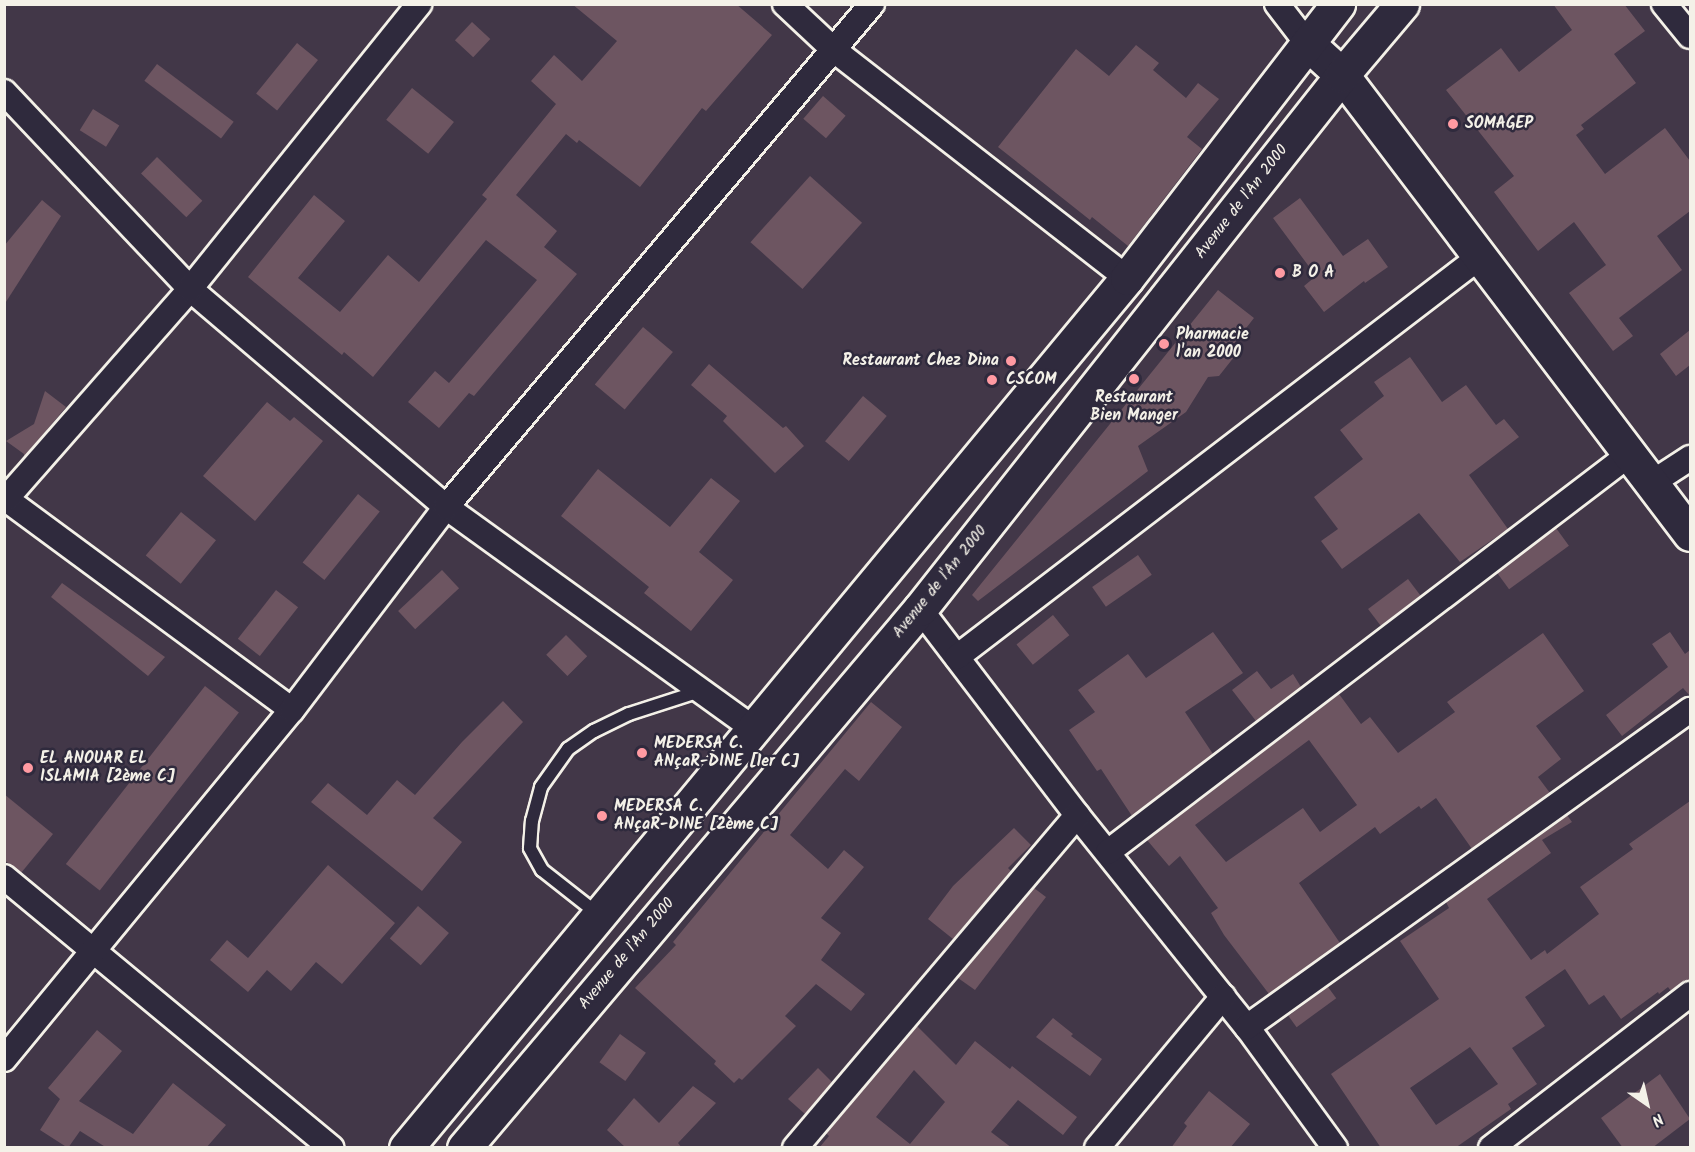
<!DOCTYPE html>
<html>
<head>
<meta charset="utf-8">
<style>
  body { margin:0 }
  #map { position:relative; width:1695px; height:1152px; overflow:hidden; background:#423748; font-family:Kalam,sans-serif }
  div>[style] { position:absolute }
  .building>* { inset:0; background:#6d5561; transform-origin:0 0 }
  .roads { filter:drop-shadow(2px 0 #f4f1e8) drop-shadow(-2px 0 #f4f1e8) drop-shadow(0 2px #f4f1e8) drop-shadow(0 -2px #f4f1e8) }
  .lane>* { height:12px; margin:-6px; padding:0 6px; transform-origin:6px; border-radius:6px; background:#2f2a3d }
  .street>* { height:24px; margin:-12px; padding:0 12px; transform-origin:12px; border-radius:12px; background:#2f2a3d }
  .secondary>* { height:33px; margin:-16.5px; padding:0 16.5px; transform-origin:16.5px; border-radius:16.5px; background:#2f2a3d }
  .primary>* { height:33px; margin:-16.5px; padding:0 16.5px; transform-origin:16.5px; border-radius:16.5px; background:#2f2a3d }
  .dots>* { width:16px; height:16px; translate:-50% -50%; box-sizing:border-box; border:3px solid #2f2a3d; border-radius:50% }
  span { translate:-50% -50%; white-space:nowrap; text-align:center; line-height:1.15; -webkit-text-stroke:5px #2f2a3d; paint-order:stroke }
  .poi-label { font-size:16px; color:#f4f1e8; font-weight:700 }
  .left { translate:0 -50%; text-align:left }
  .right { translate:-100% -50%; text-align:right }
  .street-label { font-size:16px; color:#f4f1e8 }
  .frame { position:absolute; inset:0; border:6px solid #f4f1e8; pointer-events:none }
  .north { position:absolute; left:1617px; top:1074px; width:60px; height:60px; -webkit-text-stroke:4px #2f2a3d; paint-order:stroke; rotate:146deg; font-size:16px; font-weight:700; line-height:24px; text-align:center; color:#f4f1e8 }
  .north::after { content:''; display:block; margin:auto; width:21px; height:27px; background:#f4f1e8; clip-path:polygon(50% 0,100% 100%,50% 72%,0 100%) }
</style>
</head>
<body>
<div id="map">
  <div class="building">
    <div style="clip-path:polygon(572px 4px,736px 4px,772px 35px,706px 111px,702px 108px,640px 187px,579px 140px,577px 143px,566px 134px,516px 195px,557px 231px,544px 247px,577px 274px,474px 396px,469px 393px,439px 428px,408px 402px,435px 371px,449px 383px,537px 280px,486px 240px,373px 377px,344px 352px,342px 355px,248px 277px,314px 195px,345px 221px,298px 278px,340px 312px,388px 255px,419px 282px,487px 199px,482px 195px,556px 104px,531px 81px,554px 55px,582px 81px,617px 41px)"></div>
    <div style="clip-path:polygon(1553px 4px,1624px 4px,1645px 31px,1614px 54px,1636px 83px,1581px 125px,1584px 129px,1576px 135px,1605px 174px,1665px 128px,1690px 161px,1690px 211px,1657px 236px,1682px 270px,1619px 318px,1633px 336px,1613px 351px,1569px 293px,1606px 265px,1574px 222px,1538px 251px,1494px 192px,1514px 176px,1446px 90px,1501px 48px,1519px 72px,1572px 30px)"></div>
    <div style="left:472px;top:22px;width:25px;height:25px;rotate:43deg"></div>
    <div style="left:297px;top:43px;width:27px;height:65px;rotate:39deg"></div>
    <div style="clip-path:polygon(1136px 45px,1159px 63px,1153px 70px,1186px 98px,1198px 83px,1219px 99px,1187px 137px,1202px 149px,1128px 246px,1092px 217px,1090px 220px,998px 147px,1076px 49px,1109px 76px)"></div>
    <div style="left:157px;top:64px;width:96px;height:21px;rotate:37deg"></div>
    <div style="left:412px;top:88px;width:54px;height:41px;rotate:39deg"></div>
    <div style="left:823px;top:96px;width:30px;height:30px;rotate:41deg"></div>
    <div style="left:93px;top:109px;width:31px;height:25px;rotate:32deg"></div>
    <div style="left:157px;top:157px;width:63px;height:23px;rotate:44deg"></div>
    <div style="left:810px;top:176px;width:70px;height:89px;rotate:42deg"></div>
    <div style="clip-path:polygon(1300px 198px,1343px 256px,1368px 239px,1388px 267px,1365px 283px,1364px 281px,1324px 312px,1304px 286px,1316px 276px,1273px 218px)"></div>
    <div style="clip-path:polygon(42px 200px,61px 216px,4px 305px,4px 246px)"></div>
    <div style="clip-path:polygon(1218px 290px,1254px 318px,1232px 346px,1238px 352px,1219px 376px,1208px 377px,1186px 412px,1138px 446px,1148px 471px,978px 601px,972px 595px)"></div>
    <div style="left:643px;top:327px;width:39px;height:75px;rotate:40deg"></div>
    <div style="clip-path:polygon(1690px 330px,1690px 365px,1676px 376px,1660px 354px)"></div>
    <div style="clip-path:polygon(1410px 357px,1442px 402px,1466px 385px,1496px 425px,1504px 419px,1519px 437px,1469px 475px,1508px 529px,1460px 562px,1419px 513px,1342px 569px,1321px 541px,1338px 529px,1314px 497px,1363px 459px,1340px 430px,1384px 396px,1374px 382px)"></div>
    <div style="clip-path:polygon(709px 364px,783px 428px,786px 426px,804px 446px,775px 473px,723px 421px,727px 416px,691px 385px)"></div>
    <div style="clip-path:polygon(45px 391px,66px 407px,24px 457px,24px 454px,6px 441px,34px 424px)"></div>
    <div style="left:863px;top:396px;width:31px;height:59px;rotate:40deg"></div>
    <div style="clip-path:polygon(267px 402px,290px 421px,294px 417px,323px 441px,255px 521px,203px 476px)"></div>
    <div style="clip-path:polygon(598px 469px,670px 527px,711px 478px,740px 501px,699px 552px,733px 580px,691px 631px,644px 593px,649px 587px,561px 516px)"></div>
    <div style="left:358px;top:494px;width:28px;height:88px;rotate:39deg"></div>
    <div style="left:181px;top:512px;width:45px;height:56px;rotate:39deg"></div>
    <div style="left:1556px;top:528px;width:22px;height:74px;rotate:54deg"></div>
    <div style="left:1138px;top:555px;width:24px;height:56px;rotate:55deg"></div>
    <div style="left:442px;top:570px;width:25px;height:60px;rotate:47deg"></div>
    <div style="left:1408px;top:579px;width:21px;height:50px;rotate:53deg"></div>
    <div style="clip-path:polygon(62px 583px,165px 657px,148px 676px,51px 597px)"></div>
    <div style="left:276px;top:590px;width:28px;height:62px;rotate:38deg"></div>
    <div style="left:1053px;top:615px;width:26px;height:47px;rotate:51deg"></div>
    <div style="clip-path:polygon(1213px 632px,1243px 673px,1185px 712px,1213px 754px,1132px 816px,1101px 769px,1097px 771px,1069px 730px,1095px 712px,1078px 690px,1128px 654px,1146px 678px)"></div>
    <div style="clip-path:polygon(1670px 632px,1685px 654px,1690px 650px,1690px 696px,1683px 688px,1622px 736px,1606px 715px,1668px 667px,1652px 644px)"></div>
    <div style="clip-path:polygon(evenodd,1543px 633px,1584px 691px,1536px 726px,1561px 759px,1538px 777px,1550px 793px,1472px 849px,1436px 798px,1421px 809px,1419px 806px,1380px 834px,1375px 827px,1299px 883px,1340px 943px,1269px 994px,1224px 935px,1211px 913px,1218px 908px,1180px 856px,1169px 866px,1147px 840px,1339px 694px,1361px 724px,1370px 717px,1398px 753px,1455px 712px,1447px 702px,1543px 633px,1309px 740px,1357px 805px,1320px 832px,1303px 808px,1226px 862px,1195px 825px,1309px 740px)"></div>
    <div style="left:566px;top:635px;width:30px;height:28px;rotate:45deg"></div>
    <div style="clip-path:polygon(1257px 671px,1271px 689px,1293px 674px,1301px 687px,1256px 721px,1232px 690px)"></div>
    <div style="left:205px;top:686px;width:43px;height:226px;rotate:38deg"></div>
    <div style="clip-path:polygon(503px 701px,523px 722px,433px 818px,462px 842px,422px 891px,311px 802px,328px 783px,367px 815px,397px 780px,415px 795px,462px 742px)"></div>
    <div style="clip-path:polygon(871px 702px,902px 727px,859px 781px,845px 769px,790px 835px,828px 869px,844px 850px,864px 867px,821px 918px,841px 933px,821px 960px,865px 994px,851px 1011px,816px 984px,785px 1016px,796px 1026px,742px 1080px,739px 1078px,734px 1083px,714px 1064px,716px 1061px,635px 988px,676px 945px,673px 942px)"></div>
    <div style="clip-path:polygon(4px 794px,53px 834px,21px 873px,4px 860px)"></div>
    <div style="clip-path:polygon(evenodd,1690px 801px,1690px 980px,1682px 982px,1671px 991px,1668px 987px,1659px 994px,1658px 992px,1621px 1019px,1604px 995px,1589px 1005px,1565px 969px,1525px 997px,1545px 1026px,1512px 1048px,1537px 1084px,1508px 1104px,1511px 1109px,1455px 1148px,1381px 1148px,1331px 1074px,1439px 999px,1400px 941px,1449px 908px,1446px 902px,1567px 815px,1572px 822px,1542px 840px,1551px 853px,1487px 899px,1531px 960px,1545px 950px,1547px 954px,1599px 914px,1580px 887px,1633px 849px,1629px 844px,1690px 801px,1470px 1047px,1498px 1084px,1436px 1125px,1410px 1088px,1470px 1047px)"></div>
    <div style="clip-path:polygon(1014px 828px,1031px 845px,1008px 868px,1011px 871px,953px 939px,928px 919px,953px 886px)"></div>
    <div style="clip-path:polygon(328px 865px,395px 923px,342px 984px,316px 962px,291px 991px,267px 970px,248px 992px,210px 960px,227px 940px,248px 958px)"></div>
    <div style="clip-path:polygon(1034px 888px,1046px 897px,975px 990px,958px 978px)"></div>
    <div style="left:418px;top:906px;width:41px;height:43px;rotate:41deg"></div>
    <div style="left:1328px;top:987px;width:14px;height:49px;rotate:54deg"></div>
    <div style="clip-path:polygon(1053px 1018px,1073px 1034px,1071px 1036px,1102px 1059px,1090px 1076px,1036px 1037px)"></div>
    <div style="clip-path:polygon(evenodd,917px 1026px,956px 1065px,975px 1041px,1010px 1069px,1012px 1066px,1077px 1117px,1063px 1135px,1018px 1100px,991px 1132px,1012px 1148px,819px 1148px,829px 1136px,826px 1133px,917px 1026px,914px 1070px,945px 1102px,910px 1144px,876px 1117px,914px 1070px)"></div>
    <div style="clip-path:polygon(97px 1030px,122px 1051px,79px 1101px,133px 1134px,173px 1083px,226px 1125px,206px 1148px,107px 1148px,80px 1131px,68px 1148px,40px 1130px,60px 1099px,48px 1088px)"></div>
    <div style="left:620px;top:1034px;width:32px;height:35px;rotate:36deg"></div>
    <div style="clip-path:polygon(818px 1068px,832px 1082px,805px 1114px,788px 1099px)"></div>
    <div style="clip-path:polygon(1660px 1074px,1690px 1119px,1652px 1148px,1623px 1148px,1601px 1118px)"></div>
    <div style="clip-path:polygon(693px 1086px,716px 1103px,678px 1143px,682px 1148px,626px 1148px,607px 1130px,634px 1098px,659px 1123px)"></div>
    <div style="clip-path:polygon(1209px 1091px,1250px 1124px,1230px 1148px,1171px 1148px,1187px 1126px,1184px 1123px)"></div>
  </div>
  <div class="roads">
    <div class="lane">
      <div style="left:598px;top:914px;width:71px;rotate:-141.8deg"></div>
      <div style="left:542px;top:870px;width:25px;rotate:-119deg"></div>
      <div style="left:530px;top:848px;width:27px;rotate:-86deg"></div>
      <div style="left:532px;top:821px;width:35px;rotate:-75deg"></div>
      <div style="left:541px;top:787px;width:47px;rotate:-54.6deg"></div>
      <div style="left:568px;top:749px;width:32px;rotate:-35deg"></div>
      <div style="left:594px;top:731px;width:39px;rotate:-26deg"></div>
      <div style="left:629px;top:714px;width:75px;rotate:-17.9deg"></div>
    </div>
    <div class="street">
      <div style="left:785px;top:4px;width:67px;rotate:43.2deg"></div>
      <div style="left:834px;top:50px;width:371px;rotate:37.9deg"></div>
      <div style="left:1277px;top:4px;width:49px;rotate:52.4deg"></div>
      <div style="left:1664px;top:4px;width:41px;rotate:50.9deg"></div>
      <div style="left:4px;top:92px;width:271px;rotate:46.6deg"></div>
      <div style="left:190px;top:289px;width:336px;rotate:40.4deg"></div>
      <div style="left:446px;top:507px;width:377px;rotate:35.8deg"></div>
      <div style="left:1650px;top:484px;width:48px;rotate:-33deg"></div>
      <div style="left:6px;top:499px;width:355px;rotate:36.4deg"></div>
      <div style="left:4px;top:501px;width:282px;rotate:-48.7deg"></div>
      <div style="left:190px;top:289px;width:366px;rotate:-51.2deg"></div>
      <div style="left:920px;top:609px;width:259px;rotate:52.7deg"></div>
      <div style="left:1077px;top:815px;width:272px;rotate:51.3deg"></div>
      <div style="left:1247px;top:1027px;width:150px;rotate:54deg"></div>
      <div style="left:957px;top:657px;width:660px;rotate:-37.43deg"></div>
      <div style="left:1108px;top:852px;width:656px;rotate:-37.32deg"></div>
      <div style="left:4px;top:877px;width:425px;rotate:39.6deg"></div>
      <div style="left:1247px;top:1027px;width:545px;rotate:-35.59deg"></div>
      <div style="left:4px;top:1059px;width:452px;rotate:-50.5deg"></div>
      <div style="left:292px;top:710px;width:255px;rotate:-52.8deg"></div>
      <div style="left:446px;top:507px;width:659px;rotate:-49.74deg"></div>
      <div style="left:795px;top:1148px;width:436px;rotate:-49.7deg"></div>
      <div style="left:1097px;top:1148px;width:197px;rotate:-50.2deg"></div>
      <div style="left:1491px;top:1148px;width:252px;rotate:-37.7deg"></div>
    </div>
    <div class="secondary">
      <div style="left:1307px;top:43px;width:47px;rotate:42.4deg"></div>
      <div style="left:1342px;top:75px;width:576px;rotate:52.83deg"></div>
    </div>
    <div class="primary">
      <div style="left:406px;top:1148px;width:1130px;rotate:-50.35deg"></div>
      <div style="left:1127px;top:278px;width:346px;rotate:-52.4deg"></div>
      <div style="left:464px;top:1148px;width:706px;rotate:-49.77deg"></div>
      <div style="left:920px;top:609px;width:681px;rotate:-51.68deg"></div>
      <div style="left:1342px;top:75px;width:93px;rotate:-49.8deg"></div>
    </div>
  </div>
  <div class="dots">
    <div style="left:1453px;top:124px;background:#ff9aa2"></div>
    <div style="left:1280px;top:273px;background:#ff9aa2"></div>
    <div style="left:1164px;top:344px;background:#ff9aa2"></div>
    <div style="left:1011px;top:361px;background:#ff9aa2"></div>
    <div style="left:1134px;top:379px;background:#ff9aa2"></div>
    <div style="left:992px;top:380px;background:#ff9aa2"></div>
    <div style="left:642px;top:753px;background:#ff9aa2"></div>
    <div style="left:28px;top:768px;background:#ff9aa2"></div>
    <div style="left:602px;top:816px;background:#ff9aa2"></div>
  </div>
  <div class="poi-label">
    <span class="left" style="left:1465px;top:124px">SOMAGEP</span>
    <span class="left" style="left:1292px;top:273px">B O A</span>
    <span class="left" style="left:1176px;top:344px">Pharmacie<br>l'an 2000</span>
    <span class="right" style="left:999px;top:361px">Restaurant Chez Dina</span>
    <span class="left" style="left:1006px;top:380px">CSCOM</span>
    <span style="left:1134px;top:407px">Restaurant<br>Bien Manger</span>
    <span class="left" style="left:654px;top:753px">MEDERSA C.<br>ANçaR-DINE [1er C]</span>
    <span class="left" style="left:40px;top:768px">EL ANOUAR EL<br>ISLAMIA [2ème C]</span>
    <span class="left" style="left:614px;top:816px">MEDERSA C.<br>ANçaR-DINE [2ème C]</span>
  </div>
  <div class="street-label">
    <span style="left:1242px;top:202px;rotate:-52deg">Avenue de l'An 2000</span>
    <span style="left:940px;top:582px;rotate:-51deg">Avenue de l'An 2000</span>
    <span style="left:627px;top:954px;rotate:-50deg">Avenue de l'An 2000</span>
  </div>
  <div class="frame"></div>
  <div class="north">N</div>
</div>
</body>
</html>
